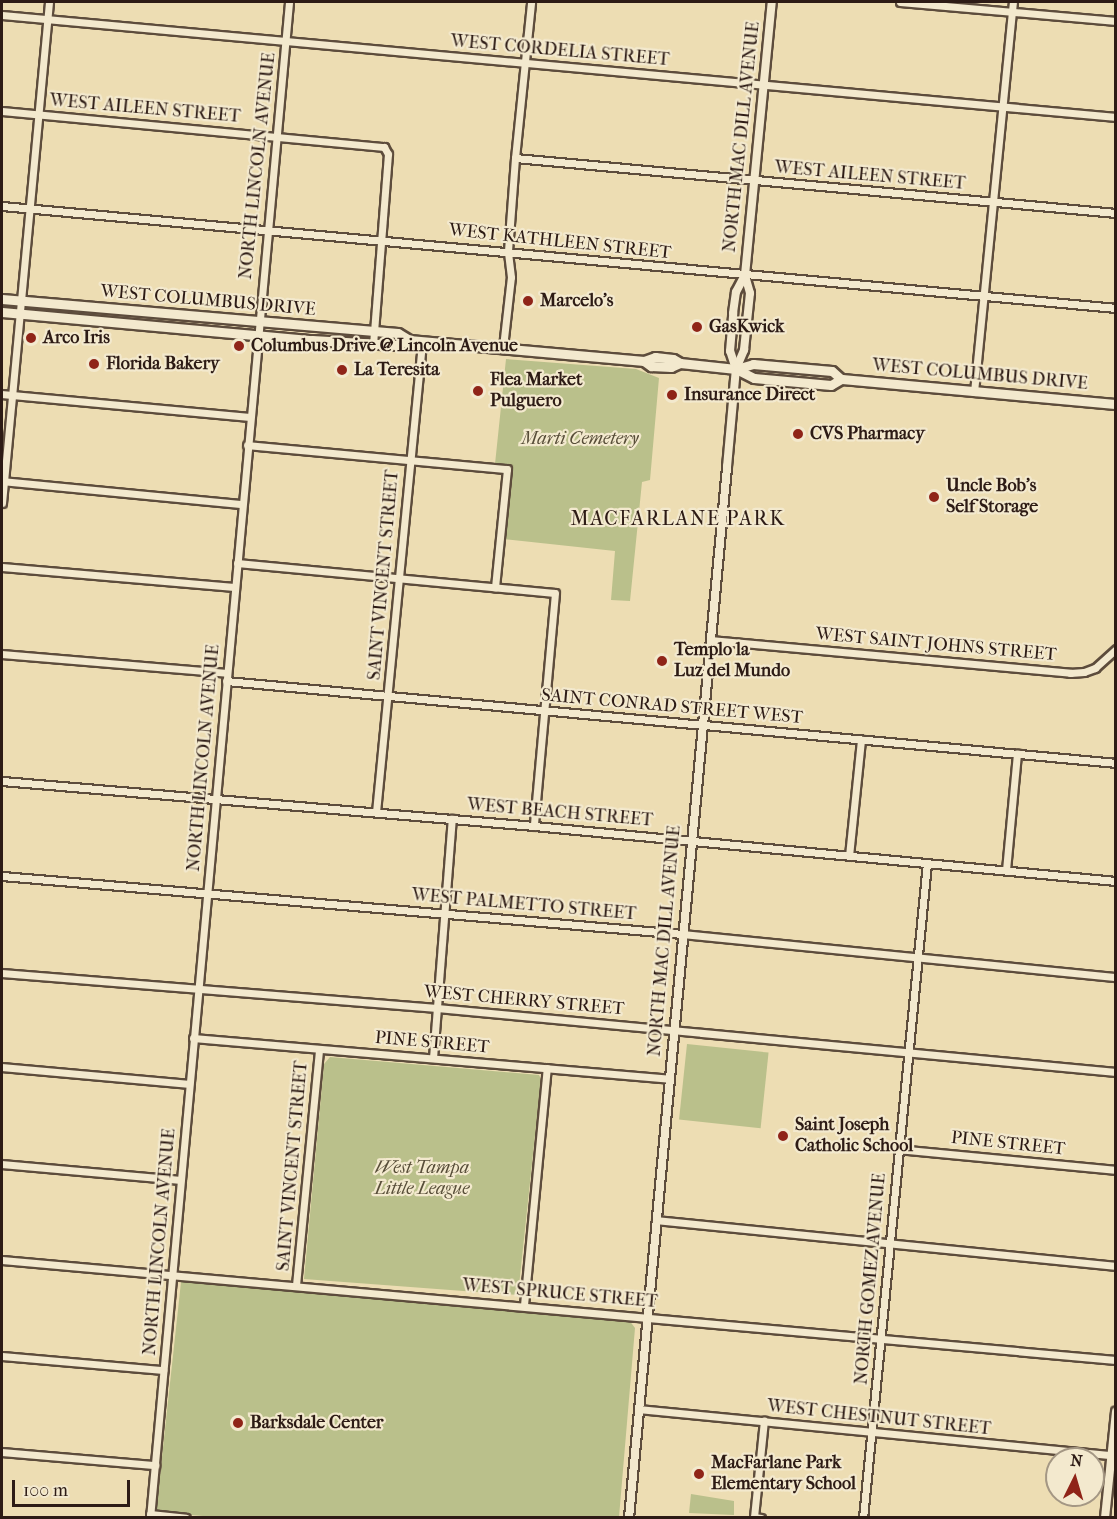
<!DOCTYPE html>
<html>
<head>
<meta charset="utf-8">
<style>
  body { margin:0 }
  #map { position:relative; width:1117px; height:1519px; overflow:hidden; background:#edddb3; font-family:"IM FELL French Canon",serif }
  div>[style] { position:absolute }
  .green>* { inset:0; background:#bac08b; transform-origin:0 0 }
  .roads { filter:drop-shadow(2px 0 #5d4c3c) drop-shadow(-2px 0 #5d4c3c) drop-shadow(0 2px #5d4c3c) drop-shadow(0 -2px #5d4c3c) }
  .minor>* { height:7px; margin:-3.5px; padding:0 3.5px; transform-origin:3.5px; border-radius:3.5px; background:#f3e9ce }
  .tertiary>* { height:8px; margin:-4px; padding:0 4px; transform-origin:4px; border-radius:4px; background:#f3e9ce }
  .secondary>* { height:9px; margin:-4.5px; padding:0 4.5px; transform-origin:4.5px; border-radius:4.5px; background:#f3e9ce }
  .dots>* { width:16px; height:16px; translate:-50% -50%; box-sizing:border-box; border:3px solid #f3e9ce; border-radius:50% }
  span { translate:-50% -50%; white-space:nowrap; text-align:center; line-height:1.15; -webkit-text-stroke:4.5px #f3e9ce; paint-order:stroke }
  .street-label { font-size:18px; color:#2d1b15 }
  .poi-label { font-size:18px; color:#2d1b15; font-weight:700 }
  .left { translate:0 -50%; text-align:left }
  .park-label { font-size:18px; color:#574d38; font-style:italic }
  .neighbourhood-label { font-size:20px; color:#2d1b15; letter-spacing:1.5px }
  .frame { position:absolute; inset:0; border:3px solid #2d1b15; pointer-events:none }
  .north { position:absolute; left:1045px; top:1447px; width:60px; height:60px; box-sizing:border-box; background:#f3e9ce; border:2px solid #a49784; border-radius:50%; rotate:5deg; font-size:16px; font-weight:700; line-height:24px; text-align:center; color:#2d1b15 }
  .north::after { content:''; display:block; margin:auto; width:21px; height:27px; background:#8f2418; clip-path:polygon(50% 0,100% 100%,50% 72%,0 100%) }
  .scale { position:absolute; left:12px; top:1480px; width:118px; height:27px; box-sizing:border-box; border:3px solid #2d1b15; border-top:0; padding-left:8px; font-size:18px; line-height:21px; white-space:nowrap; color:#2d1b15; -webkit-text-stroke:4px #f3e9ce; paint-order:stroke }
</style>
</head>
<body>
<div id="map">
  <div class="green">
    <div style="clip-path:polygon(506px 359px,636px 369px,659px 378px,650px 480px,642px 482px,630px 601px,611px 600px,615px 551px,503px 539px,510px 466px,495px 464px)"></div>
    <div style="left:687px;top:1044px;width:82px;height:76px;rotate:6deg"></div>
    <div style="clip-path:polygon(330px 1057px,539px 1075px,541px 1079px,518px 1295px,304px 1279px,324px 1064px)"></div>
    <div style="clip-path:polygon(186px 1279px,629px 1320px,635px 1328px,619px 1517px,226px 1518px,156px 1512px,181px 1282px)"></div>
    <div style="clip-path:polygon(691px 1494px,734px 1501px,734px 1515px,689px 1513px)"></div>
  </div>
  <div class="roads">
    <div class="minor">
      <div style="left:900px;top:2px;width:217px;rotate:5deg"></div>
      <div style="left:2px;top:15px;width:1119px;rotate:5.23deg"></div>
      <div style="left:2px;top:111px;width:384px;rotate:5.4deg"></div>
      <div style="left:384px;top:147px;width:8px;rotate:60deg"></div>
      <div style="left:388px;top:154px;width:191px;rotate:94.5deg"></div>
      <div style="left:515px;top:158px;width:604px;rotate:5.23deg"></div>
      <div style="left:2px;top:206px;width:1119px;rotate:5.23deg"></div>
      <div style="left:503px;top:347px;width:70px;rotate:-83.5deg"></div>
      <div style="left:511px;top:277px;width:26px;rotate:-97deg"></div>
      <div style="left:508px;top:251px;width:93px;rotate:-85.7deg"></div>
      <div style="left:515px;top:158px;width:157px;rotate:-84.1deg"></div>
      <div style="left:974px;top:392px;width:392px;rotate:-84.3deg"></div>
      <div style="left:2px;top:394px;width:248px;rotate:5.3deg"></div>
      <div style="left:247px;top:445px;width:261px;rotate:5.3deg"></div>
      <div style="left:507px;top:469px;width:119px;rotate:95.8deg"></div>
      <div style="left:2px;top:481px;width:241px;rotate:5.5deg"></div>
      <div style="left:2px;top:503px;width:503px;rotate:-84.64deg"></div>
      <div style="left:237px;top:563px;width:319px;rotate:5.4deg"></div>
      <div style="left:555px;top:593px;width:234px;rotate:95.2deg"></div>
      <div style="left:2px;top:567px;width:233px;rotate:4.9deg"></div>
      <div style="left:710px;top:640px;width:362px;rotate:5.2deg"></div>
      <div style="left:1070px;top:673px;width:14px;rotate:-4deg"></div>
      <div style="left:1084px;top:672px;width:12px;rotate:-20deg"></div>
      <div style="left:1095px;top:668px;width:28px;rotate:-42deg"></div>
      <div style="left:2px;top:654px;width:225px;rotate:4.8deg"></div>
      <div style="left:226px;top:681px;width:894px;rotate:5.26deg"></div>
      <div style="left:2px;top:781px;width:534px;rotate:4.83deg"></div>
      <div style="left:534px;top:826px;width:585px;rotate:5.4deg"></div>
      <div style="left:376px;top:812px;width:473px;rotate:-84.4deg"></div>
      <div style="left:849px;top:856px;width:117px;rotate:-84.1deg"></div>
      <div style="left:1006px;top:870px;width:117px;rotate:-84.6deg"></div>
      <div style="left:2px;top:876px;width:683px;rotate:4.87deg"></div>
      <div style="left:683px;top:934px;width:435px;rotate:5.7deg"></div>
      <div style="left:2px;top:973px;width:436px;rotate:4.6deg"></div>
      <div style="left:437px;top:1008px;width:682px;rotate:5.38deg"></div>
      <div style="left:193px;top:1038px;width:478px;rotate:4.9deg"></div>
      <div style="left:433px;top:1058px;width:240px;rotate:-85.5deg"></div>
      <div style="left:2px;top:1067px;width:188px;rotate:5.2deg"></div>
      <div style="left:898px;top:1149px;width:219px;rotate:5.5deg"></div>
      <div style="left:2px;top:1164px;width:179px;rotate:5.1deg"></div>
      <div style="left:656px;top:1220px;width:462px;rotate:5.7deg"></div>
      <div style="left:2px;top:1260px;width:1118px;rotate:5.13deg"></div>
      <div style="left:296px;top:1285px;width:237px;rotate:-84.4deg"></div>
      <div style="left:524px;top:1305px;width:238px;rotate:-84.5deg"></div>
      <div style="left:2px;top:1356px;width:162px;rotate:5deg"></div>
      <div style="left:639px;top:1409px;width:479px;rotate:5.6deg"></div>
      <div style="left:2px;top:1452px;width:154px;rotate:4.9deg"></div>
      <div style="left:150px;top:1514px;width:36px;rotate:6deg"></div>
      <div style="left:150px;top:1518px;width:1522px;rotate:-84.76deg"></div>
      <div style="left:761px;top:1518px;width:7px;rotate:-172deg"></div>
      <div style="left:754px;top:1517px;width:97px;rotate:-84.1deg"></div>
      <div style="left:863px;top:1518px;width:658px;rotate:-84.42deg"></div>
    </div>
    <div class="tertiary">
      <div style="left:736px;top:369px;width:19px;rotate:-108deg"></div>
      <div style="left:730px;top:351px;width:38px;rotate:-85deg"></div>
      <div style="left:733px;top:313px;width:21px;rotate:-82deg"></div>
      <div style="left:736px;top:292px;width:19px;rotate:-62deg"></div>
      <div style="left:745px;top:275px;width:274px;rotate:-84.4deg"></div>
      <div style="left:629px;top:1518px;width:1056px;rotate:-84.67deg"></div>
      <div style="left:727px;top:467px;width:98px;rotate:-84.8deg"></div>
      <div style="left:736px;top:369px;width:21px;rotate:-67deg"></div>
      <div style="left:744px;top:350px;width:57px;rotate:-84deg"></div>
      <div style="left:750px;top:293px;width:19px;rotate:-106deg"></div>
      <div style="left:1105px;top:1518px;width:107px;rotate:-84.1deg"></div>
    </div>
    <div class="secondary">
      <div style="left:2px;top:299px;width:397px;rotate:4.9deg"></div>
      <div style="left:398px;top:333px;width:13px;rotate:32deg"></div>
      <div style="left:2px;top:312px;width:311px;rotate:5.2deg"></div>
      <div style="left:312px;top:340px;width:84px;rotate:3.4deg"></div>
      <div style="left:396px;top:345px;width:14px;rotate:-21deg"></div>
      <div style="left:409px;top:340px;width:236px;rotate:5.1deg"></div>
      <div style="left:644px;top:361px;width:12px;rotate:-20deg"></div>
      <div style="left:655px;top:357px;width:18px;rotate:6deg"></div>
      <div style="left:673px;top:359px;width:8px;rotate:30deg"></div>
      <div style="left:680px;top:363px;width:56px;rotate:6.1deg"></div>
      <div style="left:736px;top:369px;width:18px;rotate:-16deg"></div>
      <div style="left:753px;top:364px;width:79px;rotate:5.1deg"></div>
      <div style="left:832px;top:371px;width:12px;rotate:42deg"></div>
      <div style="left:644px;top:361px;width:9px;rotate:36deg"></div>
      <div style="left:651px;top:366px;width:20px;rotate:3deg"></div>
      <div style="left:671px;top:367px;width:10px;rotate:-24deg"></div>
      <div style="left:736px;top:369px;width:20px;rotate:27deg"></div>
      <div style="left:754px;top:378px;width:77px;rotate:5.2deg"></div>
      <div style="left:831px;top:385px;width:12px;rotate:-31deg"></div>
      <div style="left:841px;top:379px;width:276px;rotate:5.2deg"></div>
    </div>
  </div>
  <div class="dots">
    <div style="left:528px;top:301px;background:#8f2418"></div>
    <div style="left:697px;top:327px;background:#8f2418"></div>
    <div style="left:31px;top:338px;background:#8f2418"></div>
    <div style="left:239px;top:346px;background:#8f2418"></div>
    <div style="left:94px;top:364px;background:#8f2418"></div>
    <div style="left:342px;top:370px;background:#8f2418"></div>
    <div style="left:478px;top:391px;background:#8f2418"></div>
    <div style="left:672px;top:395px;background:#8f2418"></div>
    <div style="left:798px;top:434px;background:#8f2418"></div>
    <div style="left:934px;top:497px;background:#8f2418"></div>
    <div style="left:662px;top:661px;background:#8f2418"></div>
    <div style="left:783px;top:1136px;background:#8f2418"></div>
    <div style="left:238px;top:1423px;background:#8f2418"></div>
    <div style="left:699px;top:1474px;background:#8f2418"></div>
  </div>
  <div class="street-label">
    <span style="left:560px;top:51px;rotate:5deg">WEST CORDELIA STREET</span>
    <span style="left:145px;top:109px;rotate:5deg">WEST AILEEN STREET</span>
    <span style="left:742px;top:137px;rotate:-84deg">NORTH MAC DILL AVENUE</span>
    <span style="left:258px;top:166px;rotate:-84deg">NORTH LINCOLN AVENUE</span>
    <span style="left:870px;top:176px;rotate:5deg">WEST AILEEN STREET</span>
    <span style="left:560px;top:242px;rotate:6deg">WEST KATHLEEN STREET</span>
    <span style="left:208px;top:301px;rotate:5deg">WEST COLUMBUS DRIVE</span>
    <span style="left:980px;top:375px;rotate:5deg">WEST COLUMBUS DRIVE</span>
    <span style="left:384px;top:575px;rotate:-85deg">SAINT VINCENT STREET</span>
    <span style="left:936px;top:645px;rotate:5deg">WEST SAINT JOHNS STREET</span>
    <span style="left:672px;top:707px;rotate:5deg">SAINT CONRAD STREET WEST</span>
    <span style="left:204px;top:758px;rotate:-85deg">NORTH LINCOLN AVENUE</span>
    <span style="left:560px;top:813px;rotate:5deg">WEST BEACH STREET</span>
    <span style="left:524px;top:905px;rotate:5deg">WEST PALMETTO STREET</span>
    <span style="left:665px;top:941px;rotate:-85deg">NORTH MAC DILL AVENUE</span>
    <span style="left:524px;top:1001px;rotate:5deg">WEST CHERRY STREET</span>
    <span style="left:432px;top:1043px;rotate:5deg">PINE STREET</span>
    <span style="left:1008px;top:1144px;rotate:6deg">PINE STREET</span>
    <span style="left:293px;top:1166px;rotate:-85deg">SAINT VINCENT STREET</span>
    <span style="left:160px;top:1242px;rotate:-85deg">NORTH LINCOLN AVENUE</span>
    <span style="left:871px;top:1279px;rotate:-85deg">NORTH GOMEZ AVENUE</span>
    <span style="left:560px;top:1294px;rotate:5deg">WEST SPRUCE STREET</span>
    <span style="left:879px;top:1418px;rotate:6deg">WEST CHESTNUT STREET</span>
  </div>
  <div class="poi-label">
    <span class="left" style="left:540px;top:301px">Marcelo's</span>
    <span class="left" style="left:709px;top:327px">GasKwick</span>
    <span class="left" style="left:43px;top:338px">Arco Iris</span>
    <span class="left" style="left:251px;top:346px">Columbus Drive @ Lincoln Avenue</span>
    <span class="left" style="left:106px;top:364px">Florida Bakery</span>
    <span class="left" style="left:354px;top:370px">La Teresita</span>
    <span class="left" style="left:490px;top:391px">Flea Market<br>Pulguero</span>
    <span class="left" style="left:684px;top:395px">Insurance Direct</span>
    <span class="left" style="left:810px;top:434px">CVS Pharmacy</span>
    <span class="left" style="left:946px;top:497px">Uncle Bob's<br>Self Storage</span>
    <span class="left" style="left:674px;top:661px">Templo la<br>Luz del Mundo</span>
    <span class="left" style="left:795px;top:1136px">Saint Joseph<br>Catholic School</span>
    <span class="left" style="left:250px;top:1423px">Barksdale Center</span>
    <span class="left" style="left:711px;top:1474px">MacFarlane Park<br>Elementary School</span>
  </div>
  <div class="park-label">
    <span style="left:580px;top:439px">Marti Cemetery</span>
    <span style="left:422px;top:1179px">West Tampa<br>Little League</span>
  </div>
  <div class="neighbourhood-label">
    <span style="left:678px;top:518px">MACFARLANE PARK</span>
  </div>
  <div class="frame"></div>
  <div class="north">N</div>
  <div class="scale">100 m</div>
</div>
</body>
</html>
